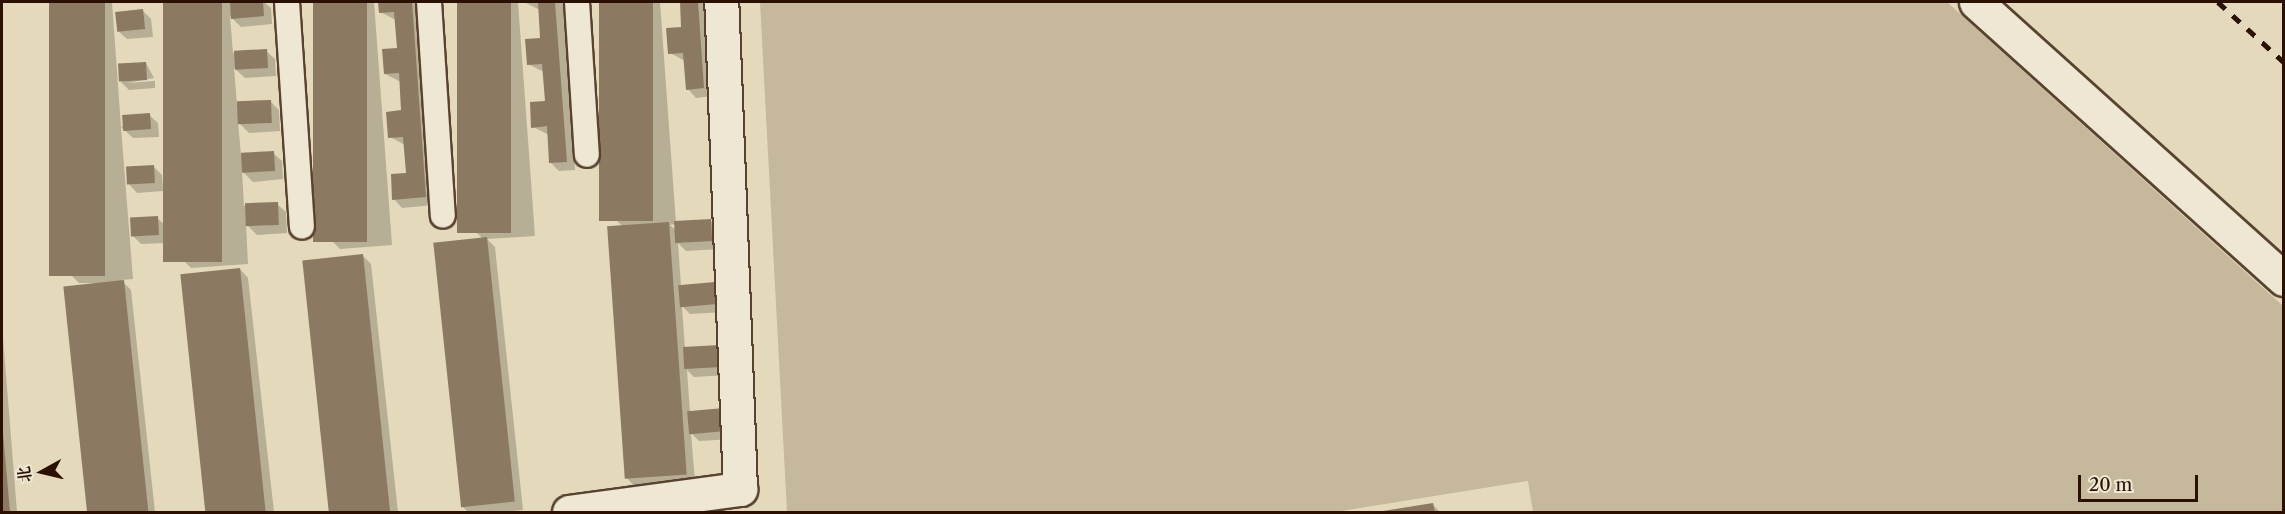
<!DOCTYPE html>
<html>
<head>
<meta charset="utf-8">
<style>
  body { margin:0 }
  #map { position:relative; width:2285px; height:514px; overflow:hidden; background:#e4dabb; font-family:"Libre Caslon Text","Noto Serif SC",serif }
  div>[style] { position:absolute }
  .green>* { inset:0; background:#c5b89b }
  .shadow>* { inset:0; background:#0003 }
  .building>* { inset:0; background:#8b7961; transform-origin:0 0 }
  .roads { filter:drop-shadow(2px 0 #59422f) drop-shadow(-2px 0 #59422f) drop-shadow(0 2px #59422f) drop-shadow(0 -2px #59422f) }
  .service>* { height:24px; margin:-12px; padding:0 12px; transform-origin:12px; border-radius:12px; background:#ede7d3 }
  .minor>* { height:33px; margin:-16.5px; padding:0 16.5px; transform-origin:16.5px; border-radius:16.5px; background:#ede7d3 }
  .rail>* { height:4.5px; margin-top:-2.25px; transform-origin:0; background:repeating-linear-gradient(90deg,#2b1000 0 10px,transparent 0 20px) }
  span { translate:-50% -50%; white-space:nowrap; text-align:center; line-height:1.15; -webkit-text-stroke:4.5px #ede7d3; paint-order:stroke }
  .frame { position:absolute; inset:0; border:3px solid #2b1000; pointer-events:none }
  .north { position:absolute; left:12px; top:442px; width:60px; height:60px; -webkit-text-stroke:4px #ede7d3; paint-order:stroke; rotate:262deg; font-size:16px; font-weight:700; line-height:24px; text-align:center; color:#2b1000 }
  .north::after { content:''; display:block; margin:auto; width:21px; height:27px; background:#2b1000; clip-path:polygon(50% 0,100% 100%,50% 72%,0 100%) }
  .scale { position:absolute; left:2078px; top:475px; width:120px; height:27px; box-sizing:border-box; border:3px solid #2b1000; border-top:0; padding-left:8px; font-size:18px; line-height:21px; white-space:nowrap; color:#2b1000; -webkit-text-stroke:4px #ede7d3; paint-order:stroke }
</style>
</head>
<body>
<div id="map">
  <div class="green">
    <div style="clip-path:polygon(760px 2px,1947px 2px,2283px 306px,2283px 512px,1533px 512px,1528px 481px,1335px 512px,787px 512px)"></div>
  </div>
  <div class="shadow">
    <div style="clip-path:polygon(50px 2px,112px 2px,121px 127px,149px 115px,158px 123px,159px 137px,133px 138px,121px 127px,133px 279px,121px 280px,131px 290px,155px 512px,89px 512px,65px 288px,117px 283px,79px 283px,70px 274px)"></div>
    <div style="clip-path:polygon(164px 2px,264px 2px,271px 8px,272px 24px,241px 27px,230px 16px,233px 53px,266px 51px,275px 59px,276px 76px,245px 78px,234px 68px,237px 104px,270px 101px,279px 110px,280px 131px,249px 133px,238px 122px,241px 155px,273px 153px,282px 161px,283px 179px,253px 182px,242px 171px,244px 206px,277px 204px,286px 212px,287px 233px,257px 235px,246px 224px,248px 264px,191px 268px,183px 260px)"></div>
    <div style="clip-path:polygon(315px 2px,374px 2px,392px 245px,340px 249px,332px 241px)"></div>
    <div style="clip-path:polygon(380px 2px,419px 2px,434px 205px,402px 208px,394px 199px,408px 175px,405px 145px,390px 137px,403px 112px,401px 82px,385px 74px,398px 50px,396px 20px,380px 12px)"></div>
    <div style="clip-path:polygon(458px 2px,518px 2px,535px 236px,487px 239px,495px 247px,523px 510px,500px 512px,468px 512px,463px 507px,483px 239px,475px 231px)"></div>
    <div style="clip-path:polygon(524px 2px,563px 2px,575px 170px,559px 171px,550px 162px,549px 135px,533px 127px,547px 102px,544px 72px,528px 64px,542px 40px,540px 10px)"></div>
    <div style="clip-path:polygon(evenodd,600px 2px,660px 2px,676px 223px,710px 220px,719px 229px,720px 249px,686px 251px,678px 243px,681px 286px,715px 283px,723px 292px,725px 312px,690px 314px,682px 306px,685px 349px,719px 346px,729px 375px,694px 377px,687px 370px,690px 412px,734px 439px,699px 441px,691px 433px,695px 482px,634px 486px,626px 477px,623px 227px,616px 220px,600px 2px,676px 224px,677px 231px,670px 225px,676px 224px)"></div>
    <div style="clip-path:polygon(681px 2px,705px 2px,712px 96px,696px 98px,688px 89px,685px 61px,670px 53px,683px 29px)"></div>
    <div style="clip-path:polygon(143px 11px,151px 19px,153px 37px,127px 39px,118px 31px)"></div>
    <div style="clip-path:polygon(146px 63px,154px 78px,127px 83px,155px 81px,155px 88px,129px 90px,121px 82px)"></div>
    <div style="clip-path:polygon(153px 166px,162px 175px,163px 191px,137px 193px,128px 183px)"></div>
    <div style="clip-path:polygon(157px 218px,166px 226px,167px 243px,141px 244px,131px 234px)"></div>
    <div style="clip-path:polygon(362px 255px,371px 264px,398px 512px,331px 512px,304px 261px)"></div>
    <div style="clip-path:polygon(240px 269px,248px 278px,274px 512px,207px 512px,182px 275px)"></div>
    <div style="clip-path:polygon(2px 325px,17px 512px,2px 512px)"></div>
    <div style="clip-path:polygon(1433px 505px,1440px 512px,1385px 512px)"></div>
  </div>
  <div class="building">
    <div style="left:49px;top:2px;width:56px;height:274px"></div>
    <div style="left:163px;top:2px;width:59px;height:260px"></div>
    <div style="clip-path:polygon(230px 2px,263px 2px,264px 16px,231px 19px)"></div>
    <div style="left:313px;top:2px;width:54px;height:240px"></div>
    <div style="clip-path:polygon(378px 2px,412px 2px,426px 197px,392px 200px,391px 174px,406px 173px,403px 137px,388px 138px,386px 112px,401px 110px,399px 73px,384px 74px,382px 49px,397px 48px,394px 12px,379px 13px)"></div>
    <div style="left:457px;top:2px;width:54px;height:231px"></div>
    <div style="clip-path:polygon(538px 2px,555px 2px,567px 162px,549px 163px,547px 126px,531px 128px,530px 102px,545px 101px,542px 64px,527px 65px,525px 39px,540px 38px)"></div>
    <div style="left:599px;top:2px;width:54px;height:219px"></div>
    <div style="clip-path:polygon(680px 2px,698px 2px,704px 88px,686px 90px,683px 53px,668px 54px,666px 28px,681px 27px)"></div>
    <div style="left:143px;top:9px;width:20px;height:28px;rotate:84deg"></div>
    <div style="left:267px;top:49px;width:19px;height:33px;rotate:87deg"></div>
    <div style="left:146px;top:62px;width:18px;height:28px;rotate:87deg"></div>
    <div style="left:271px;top:100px;width:23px;height:34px;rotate:88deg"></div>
    <div style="left:150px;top:113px;width:16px;height:28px;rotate:86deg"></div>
    <div style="left:274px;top:151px;width:20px;height:33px;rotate:87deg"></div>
    <div style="left:154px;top:165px;width:18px;height:28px;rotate:87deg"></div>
    <div style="left:278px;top:202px;width:23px;height:33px;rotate:88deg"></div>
    <div style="left:158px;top:216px;width:19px;height:28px;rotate:87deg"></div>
    <div style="left:711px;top:219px;width:22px;height:37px;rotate:87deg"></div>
    <div style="left:669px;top:222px;width:253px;height:62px;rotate:86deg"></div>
    <div style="left:487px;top:237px;width:266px;height:54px;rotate:84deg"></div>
    <div style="left:363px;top:254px;width:260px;height:61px;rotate:84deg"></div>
    <div style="left:240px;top:268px;width:245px;height:60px;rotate:84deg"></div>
    <div style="left:124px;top:280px;width:233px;height:61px;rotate:84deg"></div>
    <div style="left:715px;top:282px;width:22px;height:37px;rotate:85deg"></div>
    <div style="left:720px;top:345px;width:22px;height:37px;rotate:87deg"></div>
    <div style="left:724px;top:408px;width:23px;height:37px;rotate:85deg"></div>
    <div style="clip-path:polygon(2px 433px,3px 433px,10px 512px,2px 512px)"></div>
    <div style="clip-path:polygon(1433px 503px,1435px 512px,1383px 512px,1383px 511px)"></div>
  </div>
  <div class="roads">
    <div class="service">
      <div style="left:287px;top:2px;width:225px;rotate:86.2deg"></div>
      <div style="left:429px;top:2px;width:214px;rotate:86.3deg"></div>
      <div style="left:577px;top:2px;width:153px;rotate:86.3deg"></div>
    </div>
    <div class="minor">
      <div style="left:1976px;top:2px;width:414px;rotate:42deg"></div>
      <div style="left:569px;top:512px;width:173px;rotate:-7.7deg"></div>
      <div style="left:740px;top:489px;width:487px;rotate:-92.2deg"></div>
    </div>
  </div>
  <div class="rail">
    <div style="left:2218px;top:2px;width:89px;rotate:42.3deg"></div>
  </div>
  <div class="frame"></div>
  <div class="north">北</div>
  <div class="scale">20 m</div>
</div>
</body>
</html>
